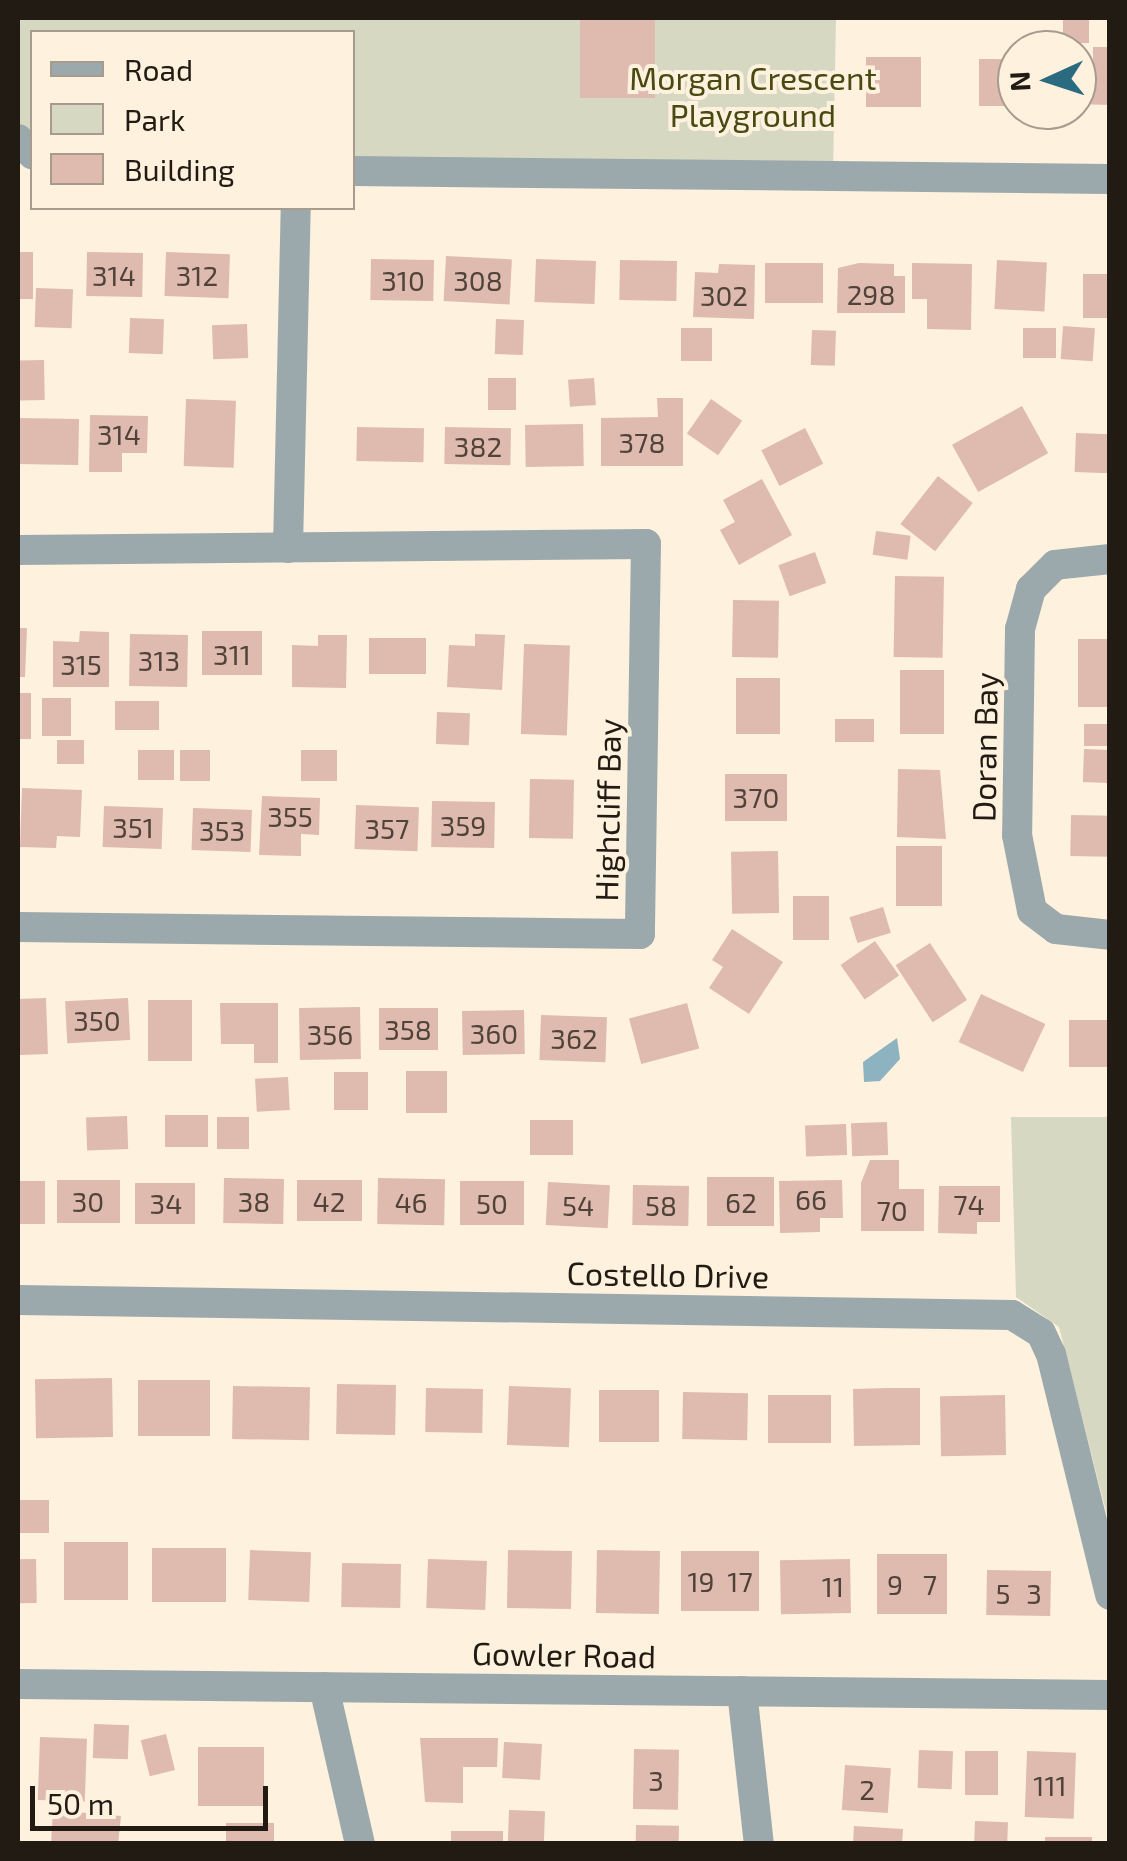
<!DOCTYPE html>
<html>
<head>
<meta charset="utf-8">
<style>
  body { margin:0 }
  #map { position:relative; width:1127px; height:1861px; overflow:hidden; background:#fef1de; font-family:"Exo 2",sans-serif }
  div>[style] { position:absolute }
  .green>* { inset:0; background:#d6d8c2 }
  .water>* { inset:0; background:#8db3c1 }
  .building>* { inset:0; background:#dfbaaf; transform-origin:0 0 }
  .minor>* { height:30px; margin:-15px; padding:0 15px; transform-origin:15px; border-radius:15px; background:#9ca9ac }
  span { translate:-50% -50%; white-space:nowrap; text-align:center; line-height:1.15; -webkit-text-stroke:8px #fef1de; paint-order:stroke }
  .number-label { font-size:28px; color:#50433a }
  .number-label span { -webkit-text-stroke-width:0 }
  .park-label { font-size:32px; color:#484a11 }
  .street-label { font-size:32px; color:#211b13 }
  .frame { position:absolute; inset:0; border:20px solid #211b13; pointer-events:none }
  .legend { position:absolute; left:30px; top:30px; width:325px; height:180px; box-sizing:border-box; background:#fef1de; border:2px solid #a69b8d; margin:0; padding:12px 18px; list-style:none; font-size:30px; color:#211b13 }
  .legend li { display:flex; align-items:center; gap:20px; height:50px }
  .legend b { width:50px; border:2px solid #a69b8d }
  .north { position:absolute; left:997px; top:30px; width:100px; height:100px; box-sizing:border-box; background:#fef1de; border:2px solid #a69b8d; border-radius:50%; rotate:267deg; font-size:28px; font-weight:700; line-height:40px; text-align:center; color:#211b13 }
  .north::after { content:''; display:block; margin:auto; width:35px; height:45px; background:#2b6b7f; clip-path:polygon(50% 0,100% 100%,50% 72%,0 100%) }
  .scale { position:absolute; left:30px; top:1786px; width:238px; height:45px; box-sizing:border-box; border:5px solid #211b13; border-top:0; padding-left:12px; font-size:30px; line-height:35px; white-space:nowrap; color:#211b13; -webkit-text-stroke:8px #fef1de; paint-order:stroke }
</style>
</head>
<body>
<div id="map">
  <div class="green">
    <div style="clip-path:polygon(18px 18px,836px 18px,833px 175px,353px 171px,352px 32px,32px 32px,32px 150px,18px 139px)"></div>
    <div style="clip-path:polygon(1011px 1117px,1109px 1117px,1109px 1523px,1059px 1327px,1016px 1297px)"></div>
  </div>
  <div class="water">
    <div style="clip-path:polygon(897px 1038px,900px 1059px,880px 1081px,864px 1082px,863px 1062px)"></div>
  </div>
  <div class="building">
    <div style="left:580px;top:18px;width:75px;height:80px"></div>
    <div style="left:1063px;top:18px;width:26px;height:25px"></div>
    <div style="clip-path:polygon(1093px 47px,1110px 47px,1110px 105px,1077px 104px,1077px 62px,1093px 62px)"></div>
    <div style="left:921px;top:57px;width:50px;height:55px;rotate:90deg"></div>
    <div style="left:1017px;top:59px;width:47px;height:38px;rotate:90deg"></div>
    <div style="left:18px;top:252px;width:15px;height:47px"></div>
    <div style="left:87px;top:252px;width:56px;height:44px;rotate:1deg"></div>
    <div style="left:166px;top:252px;width:64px;height:44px;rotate:2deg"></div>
    <div style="left:446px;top:256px;width:66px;height:45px;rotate:3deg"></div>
    <div style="left:371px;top:259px;width:63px;height:41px;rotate:1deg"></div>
    <div style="left:536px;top:259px;width:60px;height:43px;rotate:2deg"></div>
    <div style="left:620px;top:260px;width:57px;height:40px;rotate:1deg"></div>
    <div style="left:997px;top:260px;width:50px;height:49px;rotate:3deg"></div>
    <div style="left:823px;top:263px;width:40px;height:58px;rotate:90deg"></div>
    <div style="clip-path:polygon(859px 263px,894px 264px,894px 276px,905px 276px,905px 313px,837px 313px,838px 268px)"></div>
    <div style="clip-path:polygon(912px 263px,972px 264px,971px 330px,927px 329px,927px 299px,912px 299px)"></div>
    <div style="clip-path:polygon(719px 264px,755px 265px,754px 319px,693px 317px,695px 272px,718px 273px)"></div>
    <div style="left:1083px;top:274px;width:27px;height:44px"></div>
    <div style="left:36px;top:288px;width:37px;height:39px;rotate:2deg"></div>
    <div style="left:130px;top:318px;width:34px;height:35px;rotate:2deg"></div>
    <div style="left:496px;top:319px;width:28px;height:35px;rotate:2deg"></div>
    <div style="left:247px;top:324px;width:34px;height:35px;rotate:88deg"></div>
    <div style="left:1063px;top:326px;width:32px;height:33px;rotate:4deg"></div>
    <div style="left:681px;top:328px;width:31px;height:33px"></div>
    <div style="left:1023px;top:328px;width:33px;height:30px"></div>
    <div style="left:812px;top:330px;width:24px;height:35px;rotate:2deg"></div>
    <div style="left:44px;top:360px;width:40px;height:26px;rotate:89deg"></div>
    <div style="left:488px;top:378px;width:28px;height:32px"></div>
    <div style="left:594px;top:378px;width:27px;height:26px;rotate:86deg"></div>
    <div style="clip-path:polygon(657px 398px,683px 398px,683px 466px,601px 466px,601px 418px,658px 417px)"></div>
    <div style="left:186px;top:399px;width:50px;height:67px;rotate:2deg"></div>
    <div style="left:711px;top:399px;width:38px;height:42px;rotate:35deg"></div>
    <div style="left:1022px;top:406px;width:54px;height:80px;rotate:61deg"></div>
    <div style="clip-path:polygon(90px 415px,148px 416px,147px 453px,122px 453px,122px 472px,89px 472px)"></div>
    <div style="left:18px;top:418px;width:61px;height:46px;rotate:1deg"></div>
    <div style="left:583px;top:424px;width:42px;height:58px;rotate:89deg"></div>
    <div style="left:357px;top:427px;width:67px;height:34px;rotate:1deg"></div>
    <div style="left:445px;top:427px;width:66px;height:37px;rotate:1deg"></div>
    <div style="left:805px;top:428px;width:40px;height:49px;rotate:63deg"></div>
    <div style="left:1076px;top:433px;width:34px;height:39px;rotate:2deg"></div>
    <div style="left:938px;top:476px;width:44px;height:61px;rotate:38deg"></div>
    <div style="clip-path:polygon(762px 479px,792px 535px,739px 565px,720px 530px,735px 522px,723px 500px)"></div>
    <div style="left:876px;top:531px;width:35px;height:24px;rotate:8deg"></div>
    <div style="left:815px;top:552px;width:33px;height:39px;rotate:70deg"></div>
    <div style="left:895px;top:576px;width:49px;height:81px;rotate:1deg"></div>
    <div style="left:733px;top:600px;width:46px;height:57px;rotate:1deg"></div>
    <div style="clip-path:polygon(18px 628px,27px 628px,25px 677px,18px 677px)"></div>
    <div style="clip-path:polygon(80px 631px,109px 632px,109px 687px,53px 687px,53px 641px,79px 642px)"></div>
    <div style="left:262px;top:631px;width:44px;height:60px;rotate:90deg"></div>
    <div style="left:130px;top:634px;width:58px;height:52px;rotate:1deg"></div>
    <div style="clip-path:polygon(475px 634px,505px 635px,502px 690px,447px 687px,449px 645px,475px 646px)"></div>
    <div style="clip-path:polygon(318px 635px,347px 635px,346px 688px,292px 687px,292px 645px,318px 646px)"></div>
    <div style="left:369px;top:638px;width:57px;height:36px"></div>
    <div style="left:1110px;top:639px;width:68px;height:32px;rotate:90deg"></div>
    <div style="left:524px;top:644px;width:46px;height:90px;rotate:2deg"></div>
    <div style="left:900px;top:670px;width:44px;height:64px"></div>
    <div style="left:736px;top:678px;width:44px;height:56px"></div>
    <div style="left:18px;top:693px;width:13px;height:46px"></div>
    <div style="left:42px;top:698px;width:29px;height:38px"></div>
    <div style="left:115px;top:701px;width:44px;height:29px"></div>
    <div style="left:437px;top:712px;width:33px;height:32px;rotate:2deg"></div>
    <div style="left:835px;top:719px;width:39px;height:23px"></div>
    <div style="left:1084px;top:724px;width:26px;height:22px"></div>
    <div style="left:57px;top:740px;width:27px;height:24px"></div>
    <div style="left:1084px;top:749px;width:26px;height:33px;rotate:2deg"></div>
    <div style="left:138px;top:750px;width:36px;height:30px"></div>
    <div style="left:180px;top:750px;width:30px;height:31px"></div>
    <div style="left:301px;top:750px;width:36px;height:31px"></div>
    <div style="clip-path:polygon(898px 769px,940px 770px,946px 839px,897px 837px)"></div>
    <div style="left:725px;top:774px;width:62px;height:47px"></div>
    <div style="left:530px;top:779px;width:44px;height:59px;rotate:1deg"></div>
    <div style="clip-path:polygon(22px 788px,82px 790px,80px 837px,57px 836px,56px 848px,20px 847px)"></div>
    <div style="clip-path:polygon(262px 796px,320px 798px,319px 835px,301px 834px,301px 856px,259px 855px)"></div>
    <div style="left:432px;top:801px;width:63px;height:46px;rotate:1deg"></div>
    <div style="left:356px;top:805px;width:63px;height:44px;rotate:2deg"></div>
    <div style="left:104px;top:806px;width:59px;height:41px;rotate:2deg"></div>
    <div style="left:193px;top:808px;width:59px;height:42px;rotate:2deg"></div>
    <div style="left:1071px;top:815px;width:39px;height:41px;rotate:1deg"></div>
    <div style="left:896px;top:846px;width:46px;height:60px"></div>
    <div style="left:778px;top:851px;width:62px;height:47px;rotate:89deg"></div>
    <div style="left:793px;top:896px;width:36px;height:44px"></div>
    <div style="left:883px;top:907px;width:27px;height:35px;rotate:73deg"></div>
    <div style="clip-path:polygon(732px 929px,783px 962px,749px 1014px,709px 988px,723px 967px,712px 960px)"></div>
    <div style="left:875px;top:941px;width:42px;height:42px;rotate:55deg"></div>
    <div style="left:930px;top:943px;width:68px;height:41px;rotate:57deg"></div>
    <div style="left:981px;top:994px;width:71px;height:53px;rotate:25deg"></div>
    <div style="left:46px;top:998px;width:56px;height:28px;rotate:88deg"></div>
    <div style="left:128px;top:998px;width:42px;height:63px;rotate:87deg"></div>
    <div style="left:148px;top:1000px;width:44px;height:61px"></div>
    <div style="clip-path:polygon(220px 1003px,278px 1003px,278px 1063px,254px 1063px,254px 1044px,221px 1044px)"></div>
    <div style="left:687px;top:1003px;width:47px;height:60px;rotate:75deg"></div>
    <div style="left:360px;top:1007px;width:52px;height:61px;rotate:89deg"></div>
    <div style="left:379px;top:1008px;width:59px;height:42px"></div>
    <div style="left:524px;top:1010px;width:44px;height:62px;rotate:89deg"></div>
    <div style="left:541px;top:1015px;width:66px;height:45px;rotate:2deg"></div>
    <div style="left:1110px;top:1020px;width:47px;height:41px;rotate:90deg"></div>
    <div style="left:406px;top:1071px;width:41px;height:42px"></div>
    <div style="left:334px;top:1072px;width:34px;height:38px"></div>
    <div style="left:288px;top:1077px;width:33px;height:33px;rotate:87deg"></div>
    <div style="left:165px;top:1115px;width:43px;height:32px"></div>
    <div style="left:127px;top:1116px;width:33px;height:41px;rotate:88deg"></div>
    <div style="left:217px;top:1117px;width:32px;height:32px"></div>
    <div style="left:530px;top:1120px;width:43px;height:35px"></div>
    <div style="left:887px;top:1122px;width:33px;height:36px;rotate:88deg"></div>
    <div style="left:846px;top:1124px;width:31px;height:41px;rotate:88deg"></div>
    <div style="clip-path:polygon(870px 1160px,899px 1160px,899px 1189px,924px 1189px,924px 1231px,861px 1231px,861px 1183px)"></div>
    <div style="left:774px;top:1177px;width:49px;height:67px;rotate:90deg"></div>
    <div style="left:224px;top:1178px;width:60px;height:45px;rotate:1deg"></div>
    <div style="left:378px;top:1178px;width:67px;height:46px;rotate:1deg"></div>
    <div style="left:57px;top:1180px;width:63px;height:43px"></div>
    <div style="left:297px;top:1180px;width:65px;height:41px"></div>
    <div style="clip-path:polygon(842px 1180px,843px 1218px,820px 1218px,820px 1232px,780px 1233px,779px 1181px)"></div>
    <div style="left:18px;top:1181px;width:27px;height:43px"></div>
    <div style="left:460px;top:1181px;width:64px;height:44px"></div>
    <div style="left:548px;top:1182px;width:62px;height:43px;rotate:3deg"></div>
    <div style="left:135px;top:1183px;width:60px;height:41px"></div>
    <div style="left:633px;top:1185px;width:56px;height:40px;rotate:1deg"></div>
    <div style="clip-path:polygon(939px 1186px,1000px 1186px,1000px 1222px,977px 1222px,977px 1234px,938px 1233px)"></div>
    <div style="left:112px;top:1378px;width:59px;height:77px;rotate:89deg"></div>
    <div style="left:210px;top:1380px;width:56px;height:72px;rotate:90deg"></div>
    <div style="left:337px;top:1384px;width:59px;height:50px;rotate:1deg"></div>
    <div style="left:233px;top:1386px;width:77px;height:53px;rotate:1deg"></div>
    <div style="left:509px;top:1386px;width:62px;height:59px;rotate:2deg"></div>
    <div style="left:426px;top:1388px;width:57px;height:44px;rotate:1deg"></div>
    <div style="clip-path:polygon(887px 1388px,920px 1388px,920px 1445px,854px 1446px,853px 1389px)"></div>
    <div style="left:599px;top:1390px;width:60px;height:52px"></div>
    <div style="left:683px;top:1392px;width:65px;height:47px;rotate:1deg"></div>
    <div style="left:768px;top:1395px;width:63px;height:48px"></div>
    <div style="left:1005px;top:1395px;width:60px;height:65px;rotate:89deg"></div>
    <div style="left:19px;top:1500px;width:30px;height:33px"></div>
    <div style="left:64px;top:1542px;width:64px;height:58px"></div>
    <div style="left:152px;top:1548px;width:74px;height:54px"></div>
    <div style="left:250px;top:1550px;width:61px;height:50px;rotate:2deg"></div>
    <div style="left:508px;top:1550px;width:64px;height:58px;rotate:1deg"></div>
    <div style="left:597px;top:1550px;width:63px;height:63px;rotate:1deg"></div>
    <div style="left:681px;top:1551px;width:78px;height:60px"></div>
    <div style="left:877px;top:1554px;width:70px;height:60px"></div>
    <div style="left:36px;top:1559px;width:44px;height:18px;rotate:89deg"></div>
    <div style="left:428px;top:1559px;width:59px;height:49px;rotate:2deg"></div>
    <div style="left:850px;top:1559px;width:54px;height:70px;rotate:89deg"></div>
    <div style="left:342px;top:1563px;width:59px;height:44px;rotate:1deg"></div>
    <div style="left:987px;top:1570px;width:64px;height:45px;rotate:1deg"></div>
    <div style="left:94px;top:1724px;width:35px;height:34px;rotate:2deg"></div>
    <div style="left:166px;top:1734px;width:37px;height:26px;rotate:76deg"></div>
    <div style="left:40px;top:1737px;width:47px;height:63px;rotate:2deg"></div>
    <div style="clip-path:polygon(420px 1738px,498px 1738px,497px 1767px,463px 1767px,463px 1803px,425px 1802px)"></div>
    <div style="left:504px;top:1742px;width:38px;height:36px;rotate:3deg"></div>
    <div style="left:198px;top:1747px;width:66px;height:59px"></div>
    <div style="left:634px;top:1749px;width:45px;height:60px;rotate:1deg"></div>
    <div style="left:919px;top:1750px;width:34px;height:38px;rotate:2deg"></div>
    <div style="left:965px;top:1751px;width:33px;height:44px"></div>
    <div style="left:1027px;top:1751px;width:49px;height:66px;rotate:2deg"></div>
    <div style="left:845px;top:1765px;width:46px;height:45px;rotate:4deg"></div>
    <div style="clip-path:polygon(53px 1810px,121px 1816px,118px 1844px,51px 1844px)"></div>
    <div style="left:509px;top:1810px;width:36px;height:31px;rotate:2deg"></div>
    <div style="left:975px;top:1821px;width:33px;height:23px;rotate:2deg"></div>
    <div style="left:226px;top:1823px;width:48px;height:21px"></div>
    <div style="left:636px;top:1825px;width:43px;height:19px;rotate:1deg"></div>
    <div style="clip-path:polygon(854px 1826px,903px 1829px,902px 1844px,853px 1844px)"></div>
    <div style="left:451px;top:1831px;width:52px;height:13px"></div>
    <div style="left:1045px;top:1837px;width:47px;height:7px"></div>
  </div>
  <div class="minor">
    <div style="left:18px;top:139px;width:21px;rotate:47deg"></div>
    <div style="left:352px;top:171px;width:758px;rotate:0.6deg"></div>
    <div style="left:288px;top:548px;width:340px;rotate:-88.7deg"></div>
    <div style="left:18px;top:550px;width:628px;rotate:-0.55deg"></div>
    <div style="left:646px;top:544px;width:390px;rotate:90.9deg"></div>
    <div style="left:640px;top:934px;width:622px;rotate:-179.36deg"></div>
    <div style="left:1110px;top:559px;width:55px;rotate:173.8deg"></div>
    <div style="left:1055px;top:565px;width:34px;rotate:135deg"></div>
    <div style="left:1031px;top:589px;width:41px;rotate:105.4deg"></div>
    <div style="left:1020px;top:629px;width:206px;rotate:90.8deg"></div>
    <div style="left:1017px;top:835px;width:77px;rotate:78.8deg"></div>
    <div style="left:1032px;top:911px;width:30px;rotate:37deg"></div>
    <div style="left:1056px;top:929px;width:54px;rotate:6.3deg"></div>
    <div style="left:18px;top:1300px;width:994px;rotate:0.86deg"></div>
    <div style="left:1012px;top:1315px;width:34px;rotate:32deg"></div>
    <div style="left:1041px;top:1333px;width:23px;rotate:65deg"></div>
    <div style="left:1051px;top:1354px;width:248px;rotate:76.2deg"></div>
    <div style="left:18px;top:1684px;width:1092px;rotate:0.58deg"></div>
    <div style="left:324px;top:1687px;width:161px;rotate:77.1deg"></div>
    <div style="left:742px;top:1691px;width:154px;rotate:83.7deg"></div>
  </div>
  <div class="number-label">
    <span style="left:114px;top:275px">314</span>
    <span style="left:197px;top:275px">312</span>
    <span style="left:403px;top:280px">310</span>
    <span style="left:478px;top:280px">308</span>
    <span style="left:871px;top:294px">298</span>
    <span style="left:724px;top:295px">302</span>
    <span style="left:119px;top:434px">314</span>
    <span style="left:642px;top:442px">378</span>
    <span style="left:478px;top:446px">382</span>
    <span style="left:232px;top:654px">311</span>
    <span style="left:159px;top:660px">313</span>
    <span style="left:81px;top:664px">315</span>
    <span style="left:756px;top:797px">370</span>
    <span style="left:290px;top:816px">355</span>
    <span style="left:463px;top:825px">359</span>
    <span style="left:133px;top:827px">351</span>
    <span style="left:387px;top:828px">357</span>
    <span style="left:222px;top:830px">353</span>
    <span style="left:97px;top:1020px">350</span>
    <span style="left:408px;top:1029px">358</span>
    <span style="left:494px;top:1033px">360</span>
    <span style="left:330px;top:1034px">356</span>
    <span style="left:574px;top:1038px">362</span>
    <span style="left:811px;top:1199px">66</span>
    <span style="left:88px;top:1201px">30</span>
    <span style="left:254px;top:1201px">38</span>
    <span style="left:329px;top:1201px">42</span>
    <span style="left:411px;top:1202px">46</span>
    <span style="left:741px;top:1202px">62</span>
    <span style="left:166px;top:1203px">34</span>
    <span style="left:492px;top:1203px">50</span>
    <span style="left:969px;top:1204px">74</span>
    <span style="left:578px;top:1205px">54</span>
    <span style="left:661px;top:1205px">58</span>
    <span style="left:892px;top:1210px">70</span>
    <span style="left:701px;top:1581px">19</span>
    <span style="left:740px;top:1581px">17</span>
    <span style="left:895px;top:1584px">9</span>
    <span style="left:930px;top:1584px">7</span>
    <span style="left:833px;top:1586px">11</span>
    <span style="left:1003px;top:1593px">5</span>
    <span style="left:1034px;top:1593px">3</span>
    <span style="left:656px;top:1780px">3</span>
    <span style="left:1050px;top:1785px">111</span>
    <span style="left:867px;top:1789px">2</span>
  </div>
  <div class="park-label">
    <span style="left:753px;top:96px">Morgan Crescent<br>Playground</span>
  </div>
  <div class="street-label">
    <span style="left:984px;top:747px;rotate:-89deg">Doran Bay</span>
    <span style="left:607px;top:810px;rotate:-89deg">Highcliff Bay</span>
    <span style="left:668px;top:1274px;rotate:1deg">Costello Drive</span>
    <span style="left:564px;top:1654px;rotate:1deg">Gowler Road</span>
  </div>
  <div class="frame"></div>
  <ul class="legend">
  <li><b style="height:12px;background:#9ca9ac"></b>Road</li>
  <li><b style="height:28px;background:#d6d8c2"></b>Park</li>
  <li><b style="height:28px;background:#dfbaaf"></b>Building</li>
  </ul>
  <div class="north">N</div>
  <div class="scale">50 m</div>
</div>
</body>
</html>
